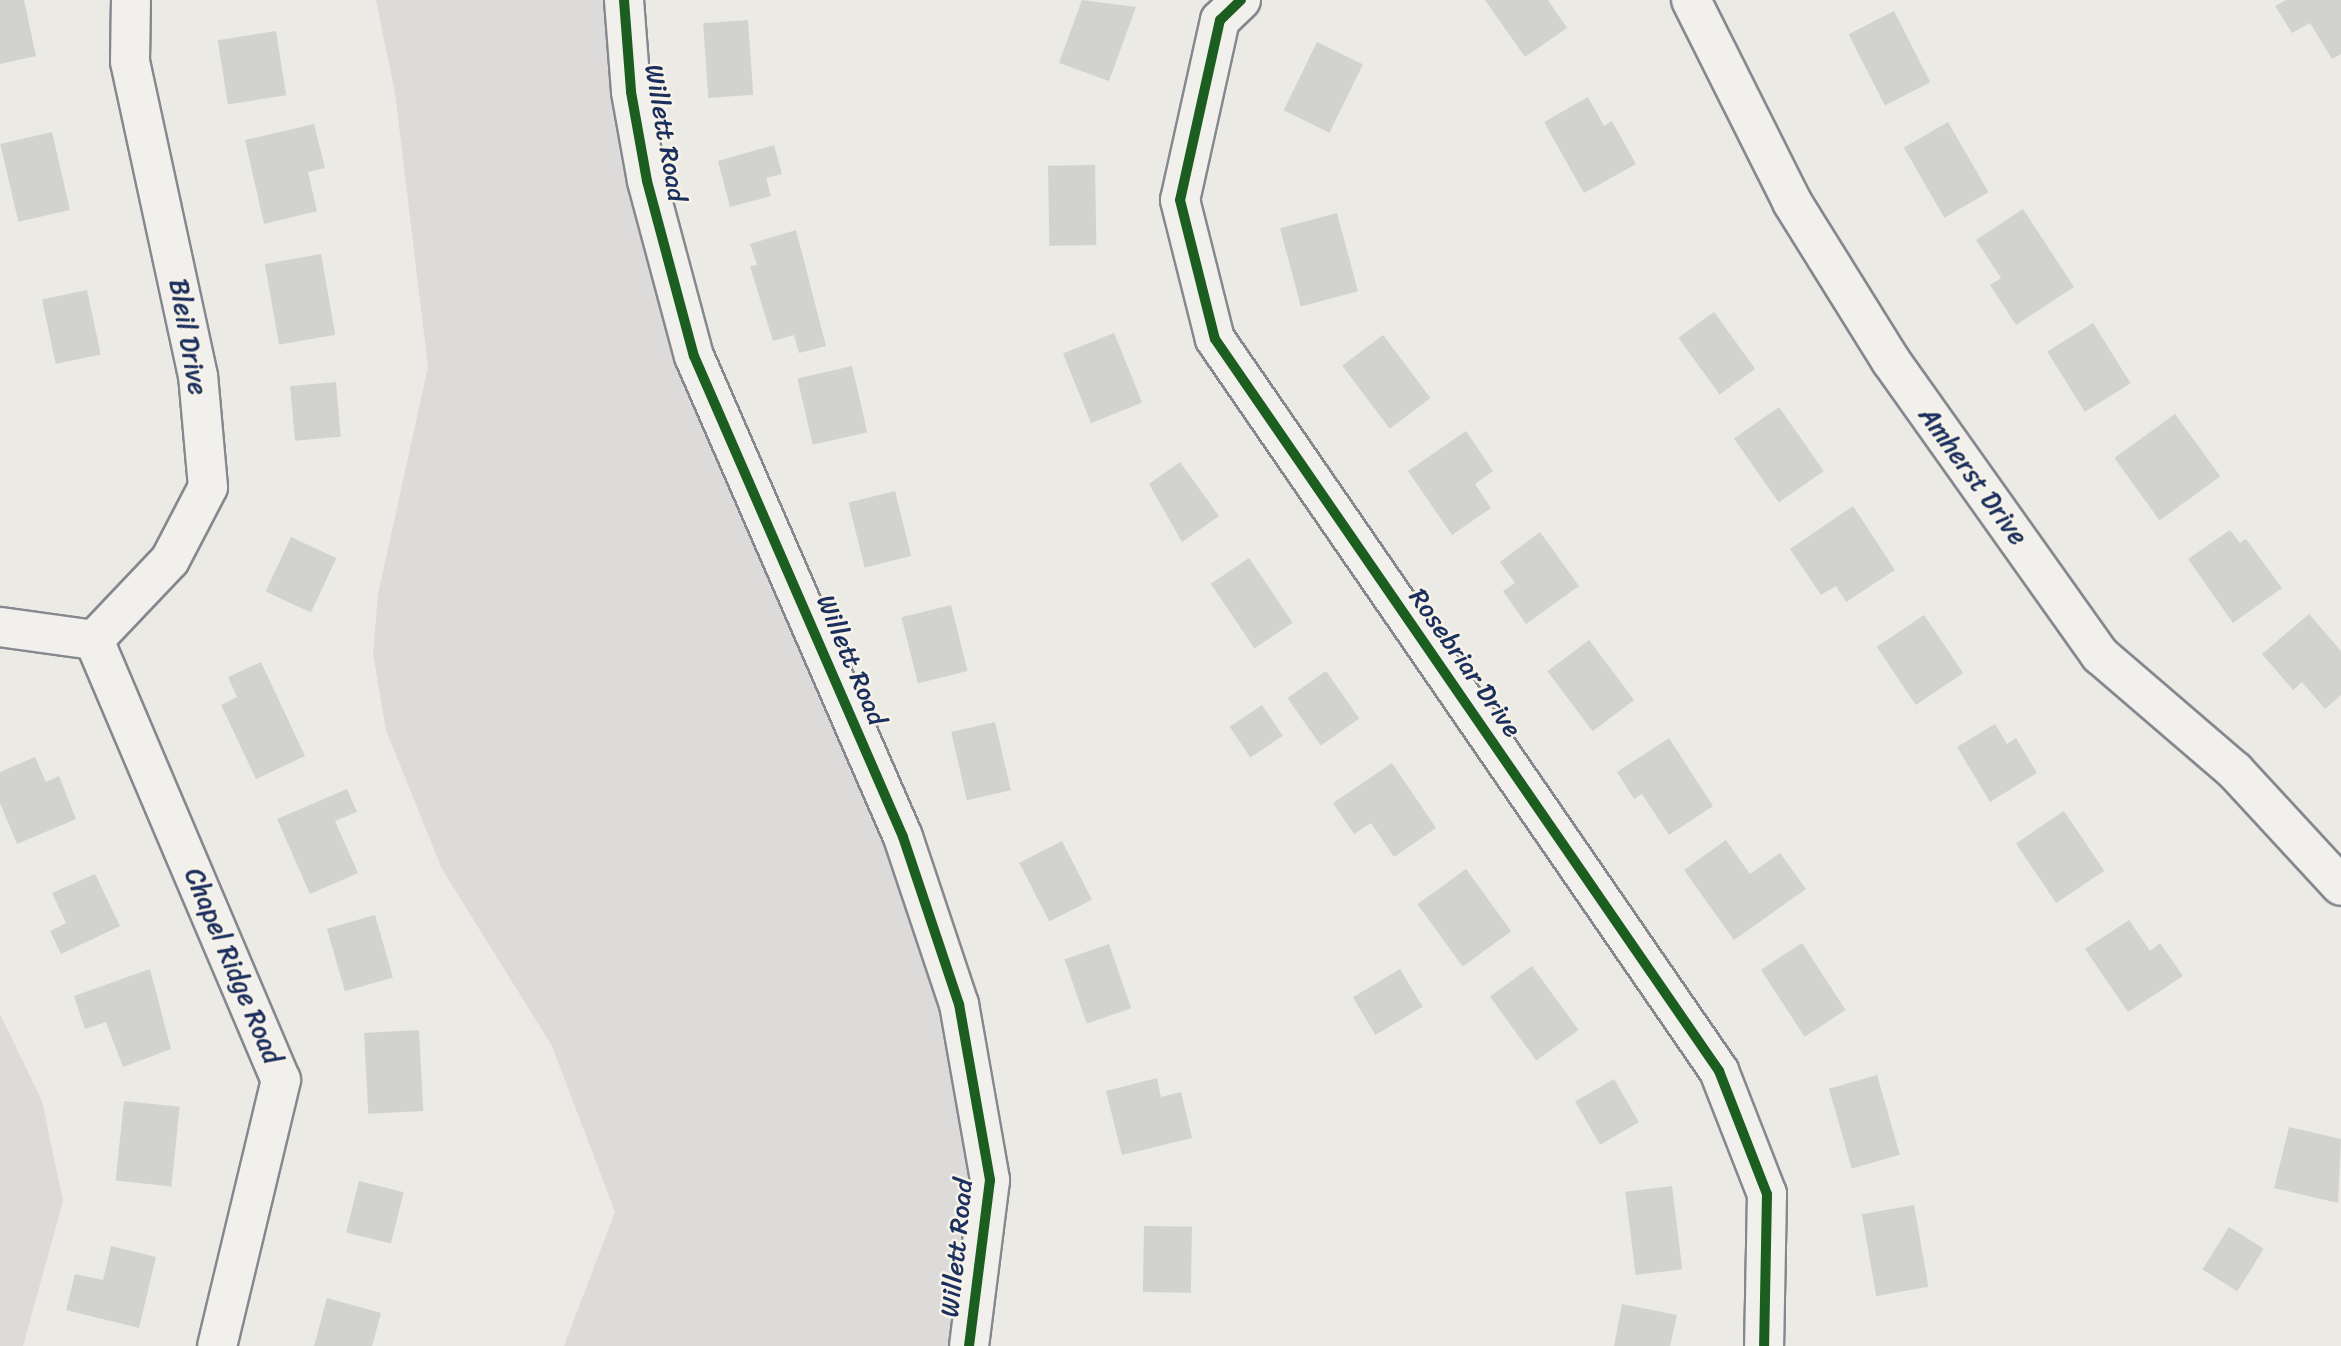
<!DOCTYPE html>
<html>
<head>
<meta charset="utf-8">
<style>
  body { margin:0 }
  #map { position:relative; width:2341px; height:1346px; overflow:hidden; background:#ebeae5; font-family:Sriracha,sans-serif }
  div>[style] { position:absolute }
  .green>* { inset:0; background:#dcdbd9 }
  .building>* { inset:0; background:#d2d2d0; transform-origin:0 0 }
  .roads { filter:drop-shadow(2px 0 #85888f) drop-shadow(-2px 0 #85888f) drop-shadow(0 2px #85888f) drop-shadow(0 -2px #85888f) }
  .street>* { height:38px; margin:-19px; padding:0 19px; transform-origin:19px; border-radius:19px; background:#f1f0ec }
  .cycleway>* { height:10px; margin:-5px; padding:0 5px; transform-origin:5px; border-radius:5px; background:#1b5e20 }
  span { translate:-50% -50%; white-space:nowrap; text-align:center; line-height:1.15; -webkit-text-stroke:5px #f7f3e8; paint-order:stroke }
  .street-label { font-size:26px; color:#1b2f5e }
</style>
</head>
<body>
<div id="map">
  <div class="green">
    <div style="clip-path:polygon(376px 0,624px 0,694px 356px,903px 837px,990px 1180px,969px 1346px,564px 1346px,615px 1212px,552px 1046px,442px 869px,386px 730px,373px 654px,378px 594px,428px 367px,395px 93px)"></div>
    <div style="clip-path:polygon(0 1014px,42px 1101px,63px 1201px,23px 1346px,0 1346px)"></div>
  </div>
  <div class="building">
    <div style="clip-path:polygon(0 0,24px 0,36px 56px,0 64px)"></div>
    <div style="clip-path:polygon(1082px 0,1136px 7px,1109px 81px,1059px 63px)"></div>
    <div style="clip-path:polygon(1485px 0,1548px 0,1567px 28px,1525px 57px)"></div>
    <div style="clip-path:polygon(2286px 0,2341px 0,2341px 54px,2332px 59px,2310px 23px,2292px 33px,2275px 6px)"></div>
    <div style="left:1894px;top:11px;width:80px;height:51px;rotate:63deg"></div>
    <div style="left:748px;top:20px;width:75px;height:45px;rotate:86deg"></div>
    <div style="left:276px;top:31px;width:65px;height:59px;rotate:81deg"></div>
    <div style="left:1317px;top:42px;width:51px;height:76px;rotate:26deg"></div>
    <div style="clip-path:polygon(1588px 97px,1604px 126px,1612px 121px,1636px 164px,1584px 193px,1544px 122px)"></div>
    <div style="left:1948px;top:122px;width:81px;height:51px;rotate:60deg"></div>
    <div style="clip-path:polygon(314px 124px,325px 168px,308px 172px,317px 211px,264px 224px,245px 140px)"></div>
    <div style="left:52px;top:132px;width:80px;height:53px;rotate:77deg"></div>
    <div style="clip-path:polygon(774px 145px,782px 174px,766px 178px,771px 196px,730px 207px,718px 161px)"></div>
    <div style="left:1095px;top:165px;width:80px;height:47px;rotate:89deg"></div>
    <div style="clip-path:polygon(2023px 209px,2074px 287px,2016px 325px,1990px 285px,2001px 278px,1976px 240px)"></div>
    <div style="left:1337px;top:213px;width:81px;height:59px;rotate:75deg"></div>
    <div style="clip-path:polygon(796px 230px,826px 346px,799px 353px,794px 335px,773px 341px,750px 266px,757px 265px,750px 244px)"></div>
    <div style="left:321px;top:254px;width:82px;height:57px;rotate:80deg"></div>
    <div style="left:87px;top:290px;width:66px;height:46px;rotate:78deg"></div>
    <div style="left:1714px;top:312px;width:70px;height:44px;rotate:54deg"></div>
    <div style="left:2093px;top:323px;width:71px;height:54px;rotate:58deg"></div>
    <div style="left:1114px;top:333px;width:75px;height:55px;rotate:68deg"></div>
    <div style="left:1383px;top:335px;width:79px;height:51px;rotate:53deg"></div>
    <div style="left:852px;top:366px;width:68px;height:56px;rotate:77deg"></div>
    <div style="left:336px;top:382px;width:55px;height:46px;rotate:85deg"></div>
    <div style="left:1779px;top:407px;width:78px;height:55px;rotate:55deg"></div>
    <div style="left:2175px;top:414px;width:77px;height:75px;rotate:54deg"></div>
    <div style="clip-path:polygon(1466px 431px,1493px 471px,1475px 484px,1491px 508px,1452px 535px,1408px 471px)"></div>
    <div style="clip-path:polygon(1180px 462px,1219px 516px,1182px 542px,1149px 484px)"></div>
    <div style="left:895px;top:491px;width:67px;height:48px;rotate:76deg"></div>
    <div style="clip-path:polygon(1853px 506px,1895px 570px,1846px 602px,1836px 586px,1821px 595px,1790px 549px)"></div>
    <div style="clip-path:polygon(2230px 530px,2240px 543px,2246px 539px,2282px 588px,2233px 623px,2188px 559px)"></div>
    <div style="clip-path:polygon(1540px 532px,1579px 586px,1526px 624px,1503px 591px,1515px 583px,1500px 562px)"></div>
    <div style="left:291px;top:537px;width:50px;height:60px;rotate:25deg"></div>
    <div style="left:1249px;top:558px;width:78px;height:46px;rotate:56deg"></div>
    <div style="left:951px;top:605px;width:68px;height:51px;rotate:76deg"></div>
    <div style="clip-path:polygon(2309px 614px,2341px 651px,2341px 695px,2325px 709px,2302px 682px,2293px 690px,2262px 654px)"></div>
    <div style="left:1924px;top:615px;width:70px;height:57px;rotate:56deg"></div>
    <div style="left:1589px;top:640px;width:75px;height:52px;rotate:53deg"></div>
    <div style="clip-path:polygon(261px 662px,305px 756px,256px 779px,221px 705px,237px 697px,228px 677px)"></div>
    <div style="left:1326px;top:671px;width:58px;height:47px;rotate:55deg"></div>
    <div style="left:1262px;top:705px;width:37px;height:39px;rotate:56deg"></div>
    <div style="left:995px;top:722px;width:70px;height:45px;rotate:77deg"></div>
    <div style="clip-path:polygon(1995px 724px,2007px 744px,2016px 738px,2037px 773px,1990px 802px,1957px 747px)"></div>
    <div style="clip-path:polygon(1669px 738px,1713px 806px,1669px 835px,1642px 794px,1634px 799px,1617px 772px)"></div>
    <div style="clip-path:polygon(35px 757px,46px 782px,59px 776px,76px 819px,17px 844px,0 803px,0 772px)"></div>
    <div style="clip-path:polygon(1392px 763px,1436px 828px,1394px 857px,1371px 823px,1354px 834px,1333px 803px)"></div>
    <div style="clip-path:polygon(347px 789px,357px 812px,335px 821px,358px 873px,310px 894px,277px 819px)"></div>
    <div style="left:2064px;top:811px;width:72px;height:58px;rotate:56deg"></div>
    <div style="clip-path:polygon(1726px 840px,1750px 874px,1780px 853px,1806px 889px,1734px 940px,1684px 870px)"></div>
    <div style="left:1062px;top:841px;width:66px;height:48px;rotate:63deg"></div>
    <div style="left:1466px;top:869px;width:77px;height:60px;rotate:54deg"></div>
    <div style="clip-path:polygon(95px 874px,120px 926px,61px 954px,50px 931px,66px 923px,52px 893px)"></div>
    <div style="left:375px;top:915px;width:65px;height:50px;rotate:74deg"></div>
    <div style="clip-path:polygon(2129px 920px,2150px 951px,2160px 943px,2183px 976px,2128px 1012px,2085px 949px)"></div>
    <div style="left:1802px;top:943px;width:80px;height:49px;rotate:57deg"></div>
    <div style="left:1109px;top:944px;width:68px;height:47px;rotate:71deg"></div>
    <div style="left:1532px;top:966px;width:79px;height:52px;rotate:54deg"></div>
    <div style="clip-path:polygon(150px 969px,171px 1049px,123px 1067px,106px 1022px,85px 1029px,74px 996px)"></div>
    <div style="left:1400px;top:969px;width:44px;height:55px;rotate:59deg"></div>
    <div style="left:419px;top:1030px;width:81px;height:55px;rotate:87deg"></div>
    <div style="left:1877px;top:1075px;width:83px;height:50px;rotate:74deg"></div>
    <div style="clip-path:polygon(1157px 1078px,1161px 1097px,1181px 1092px,1192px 1138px,1122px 1155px,1106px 1091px)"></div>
    <div style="left:1614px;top:1079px;width:50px;height:45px;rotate:60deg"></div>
    <div style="left:124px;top:1101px;width:56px;height:80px;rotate:6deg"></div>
    <div style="clip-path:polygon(2289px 1127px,2341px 1139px,2338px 1203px,2274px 1188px)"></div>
    <div style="left:359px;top:1181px;width:46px;height:53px;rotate:14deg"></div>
    <div style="left:1672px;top:1186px;width:84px;height:47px;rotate:83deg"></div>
    <div style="left:1914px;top:1205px;width:83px;height:53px;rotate:80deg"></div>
    <div style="left:1144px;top:1226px;width:48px;height:66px;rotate:1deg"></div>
    <div style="left:2229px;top:1227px;width:41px;height:50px;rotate:32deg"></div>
    <div style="clip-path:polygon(111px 1246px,156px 1257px,139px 1328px,66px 1310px,75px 1274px,103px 1280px)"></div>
    <div style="clip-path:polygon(327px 1298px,381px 1313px,372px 1346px,314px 1346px)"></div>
    <div style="clip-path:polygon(1622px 1304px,1677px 1315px,1670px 1346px,1614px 1346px)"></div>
  </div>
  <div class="roads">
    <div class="street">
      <div style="left:624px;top:0;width:92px;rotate:85.6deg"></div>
      <div style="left:631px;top:92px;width:90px;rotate:79.8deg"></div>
      <div style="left:647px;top:181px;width:181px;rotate:75deg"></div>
      <div style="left:694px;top:356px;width:524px;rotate:66.51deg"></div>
      <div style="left:903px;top:837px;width:176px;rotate:71.5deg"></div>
      <div style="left:959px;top:1004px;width:179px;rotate:80deg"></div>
      <div style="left:990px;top:1180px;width:167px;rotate:97.2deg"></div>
      <div style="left:1241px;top:0;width:29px;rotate:136deg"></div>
      <div style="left:1220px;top:20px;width:184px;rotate:102.5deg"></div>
      <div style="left:1180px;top:200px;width:143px;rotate:75.9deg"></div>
      <div style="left:1215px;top:339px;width:889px;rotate:55.45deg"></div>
      <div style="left:1719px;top:1071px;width:132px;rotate:68.7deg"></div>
      <div style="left:1767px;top:1194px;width:152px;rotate:91.1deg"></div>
      <div style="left:1691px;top:0;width:226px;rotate:63.4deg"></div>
      <div style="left:1792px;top:202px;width:187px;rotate:58.1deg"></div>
      <div style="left:1891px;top:361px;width:361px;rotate:54.6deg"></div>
      <div style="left:2100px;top:655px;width:178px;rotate:40.7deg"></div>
      <div style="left:2235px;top:771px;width:156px;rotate:47.3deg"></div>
      <div style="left:0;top:627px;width:95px;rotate:7.9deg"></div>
      <div style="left:94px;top:640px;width:478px;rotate:67deg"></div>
      <div style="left:281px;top:1080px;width:274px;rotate:103.5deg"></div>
      <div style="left:94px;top:640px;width:110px;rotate:-46.5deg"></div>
      <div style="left:170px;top:560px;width:82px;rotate:-62.5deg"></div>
      <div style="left:208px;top:487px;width:111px;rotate:-95.1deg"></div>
      <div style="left:198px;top:376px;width:321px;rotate:-102.2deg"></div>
      <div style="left:130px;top:62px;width:62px;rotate:-89.1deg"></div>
    </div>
  </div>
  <div class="cycleway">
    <div style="left:624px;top:0;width:92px;rotate:85.6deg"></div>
    <div style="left:631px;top:92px;width:90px;rotate:79.8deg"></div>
    <div style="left:647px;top:181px;width:181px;rotate:75deg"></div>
    <div style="left:694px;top:356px;width:524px;rotate:66.51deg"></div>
    <div style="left:903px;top:837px;width:176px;rotate:71.5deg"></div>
    <div style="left:959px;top:1004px;width:179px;rotate:80deg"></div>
    <div style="left:990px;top:1180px;width:167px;rotate:97.2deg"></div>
    <div style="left:1241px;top:0;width:29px;rotate:136deg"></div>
    <div style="left:1220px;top:20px;width:184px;rotate:102.5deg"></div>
    <div style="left:1180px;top:200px;width:143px;rotate:75.9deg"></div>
    <div style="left:1215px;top:339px;width:889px;rotate:55.45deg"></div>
    <div style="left:1719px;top:1071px;width:132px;rotate:68.7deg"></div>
    <div style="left:1767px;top:1194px;width:152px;rotate:91.1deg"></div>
  </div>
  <div class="street-label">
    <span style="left:665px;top:133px;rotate:80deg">Willett Road</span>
    <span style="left:188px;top:337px;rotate:80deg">Bleil Drive</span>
    <span style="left:1973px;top:476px;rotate:54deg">Amherst Drive</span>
    <span style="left:851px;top:660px;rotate:67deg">Willett Road</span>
    <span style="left:1465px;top:663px;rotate:55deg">Rosebriar Drive</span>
    <span style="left:233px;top:966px;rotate:67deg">Chapel Ridge Road</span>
    <span style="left:957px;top:1248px;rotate:-84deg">Willett Road</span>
  </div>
</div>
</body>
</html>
